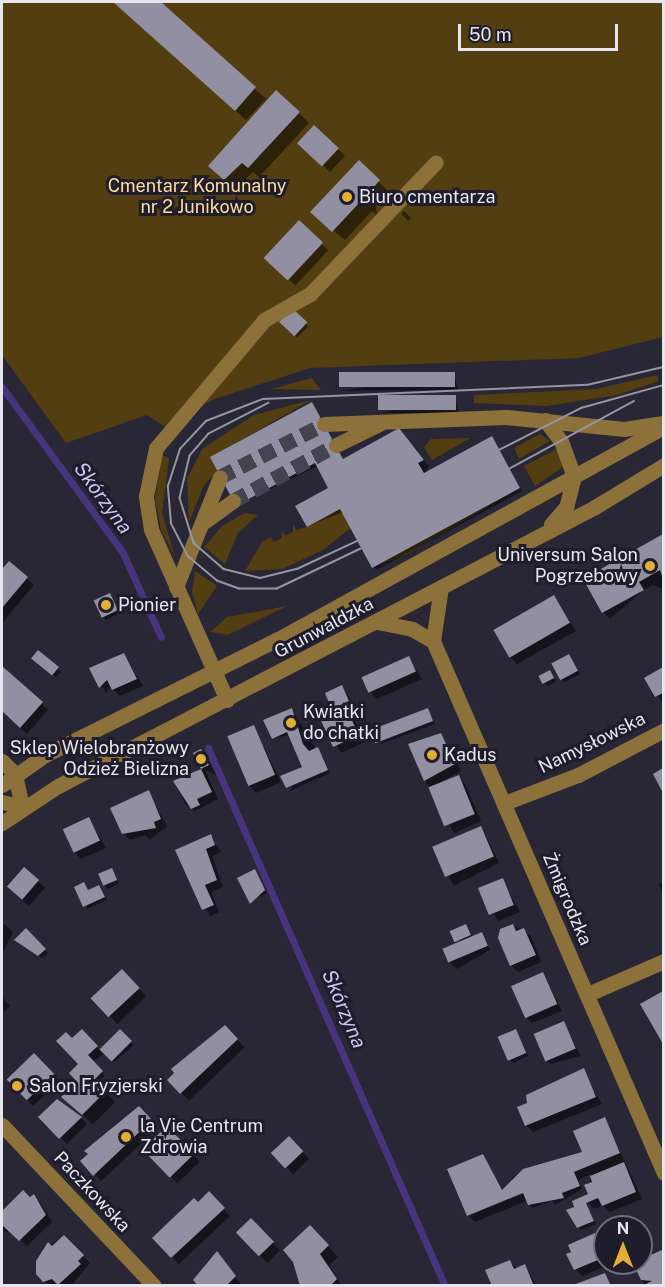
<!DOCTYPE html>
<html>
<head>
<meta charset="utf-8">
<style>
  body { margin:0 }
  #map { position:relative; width:665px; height:1287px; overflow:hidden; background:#292635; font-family:"Public Sans",sans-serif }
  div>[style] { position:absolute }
  .green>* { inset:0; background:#533e11 }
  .shadow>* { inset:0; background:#0007; transform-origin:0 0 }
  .stream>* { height:7px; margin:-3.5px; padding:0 3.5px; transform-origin:3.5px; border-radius:3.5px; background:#47347e }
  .building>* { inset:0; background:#918fa1; transform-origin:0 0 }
  .minor-tunnel>* { height:15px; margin-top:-7.5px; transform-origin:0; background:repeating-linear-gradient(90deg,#464351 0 15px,transparent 0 23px) }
  .minor>* { height:15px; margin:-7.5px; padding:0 7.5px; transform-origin:7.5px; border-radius:7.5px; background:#8c713a }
  .tram>* { height:1.5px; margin:-0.75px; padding:0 0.75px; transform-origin:0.75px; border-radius:0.75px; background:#9795a1 }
  .dots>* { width:16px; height:16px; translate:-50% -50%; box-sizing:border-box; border:3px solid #1f1d2b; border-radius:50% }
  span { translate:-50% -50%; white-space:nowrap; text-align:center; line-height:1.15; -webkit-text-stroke:6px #1f1d2b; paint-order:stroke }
  .park-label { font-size:18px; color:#fddb9b }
  .poi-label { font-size:18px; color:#e7e6f0 }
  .left { translate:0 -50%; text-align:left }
  .right { translate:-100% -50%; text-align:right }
  .street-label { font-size:18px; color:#e7e6f0 }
  .water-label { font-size:20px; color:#cbc5f0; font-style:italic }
  .frame { position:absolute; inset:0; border:3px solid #e7e6f0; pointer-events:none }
  .north { position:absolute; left:593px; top:1215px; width:60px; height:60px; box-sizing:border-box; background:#1f1d2b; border:2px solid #6f6d7a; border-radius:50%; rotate:0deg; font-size:16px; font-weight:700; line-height:24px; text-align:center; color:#e7e6f0 }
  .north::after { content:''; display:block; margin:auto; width:21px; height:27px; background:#e3ae35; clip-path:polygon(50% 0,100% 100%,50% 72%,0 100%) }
  .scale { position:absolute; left:458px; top:24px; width:160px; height:27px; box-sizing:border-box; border:3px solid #e7e6f0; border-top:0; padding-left:8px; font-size:18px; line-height:21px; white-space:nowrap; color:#e7e6f0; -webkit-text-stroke:4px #1f1d2b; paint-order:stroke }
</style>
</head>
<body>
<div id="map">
  <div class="green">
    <div style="clip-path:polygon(2px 2px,663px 2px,663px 337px,579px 358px,310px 368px,215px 399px,196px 408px,174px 432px,147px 415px,66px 443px,2px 355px)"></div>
    <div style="clip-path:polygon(657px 375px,659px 381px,617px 395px,547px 406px,474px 403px,474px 395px,596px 389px)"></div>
    <div style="clip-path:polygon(312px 378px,321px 390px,271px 389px)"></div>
    <div style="clip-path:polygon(311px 400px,227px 448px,231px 457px,204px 485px,189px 522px,187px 479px,202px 449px,254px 415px)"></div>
    <div style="clip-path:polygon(540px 434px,550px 441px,519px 459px,514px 448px)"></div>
    <div style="clip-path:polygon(471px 438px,432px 460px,424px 447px,431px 439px)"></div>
    <div style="clip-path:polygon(557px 449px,563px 467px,535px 486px,524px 466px)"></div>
    <div style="clip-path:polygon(162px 455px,169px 458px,162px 513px,175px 557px,161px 530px,155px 499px)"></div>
    <div style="clip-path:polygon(520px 488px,407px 554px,372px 568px)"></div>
    <div style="clip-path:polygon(355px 500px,366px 516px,323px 550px,282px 569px,245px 571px,262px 542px,270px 537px,274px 542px,282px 538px,282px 530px,285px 536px,293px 532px,293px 524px,296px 530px,307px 527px)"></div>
    <div style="clip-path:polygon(245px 513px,258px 515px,238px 533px,225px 564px,204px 547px,223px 525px)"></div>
    <div style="clip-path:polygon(195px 571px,217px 586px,198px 614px,192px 592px)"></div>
    <div style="clip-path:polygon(287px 606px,228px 635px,210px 632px,227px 617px)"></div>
  </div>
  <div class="shadow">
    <div style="clip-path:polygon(115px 2px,159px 2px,266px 99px,246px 120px)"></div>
    <div style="clip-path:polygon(299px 113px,309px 123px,259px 177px,253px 172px,235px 189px,211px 166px)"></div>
    <div style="clip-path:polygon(314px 127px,345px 156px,330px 172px,306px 150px)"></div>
    <div style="clip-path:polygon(359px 162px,389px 192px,376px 206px,377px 215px,372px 211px,345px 240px,323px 222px)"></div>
    <div style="left:404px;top:211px;width:10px;height:4px;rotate:45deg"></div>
    <div style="left:299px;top:223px;width:40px;height:48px;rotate:43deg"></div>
    <div style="left:292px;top:310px;width:23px;height:16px;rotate:45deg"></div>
    <div style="clip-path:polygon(454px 374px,458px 390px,341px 391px)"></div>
    <div style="clip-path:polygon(455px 397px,459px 413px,380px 413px)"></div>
    <div style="clip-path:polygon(312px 404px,344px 460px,415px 447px,429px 467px,424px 474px,494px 441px,522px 491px,376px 570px,343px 512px,308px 526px,330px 488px,318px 466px,237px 505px)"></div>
    <div style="clip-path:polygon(664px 536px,664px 589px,652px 585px,644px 590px,610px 619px,603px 612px,630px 554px)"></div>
    <div style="clip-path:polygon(9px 563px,34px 585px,2px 623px,2px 571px)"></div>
    <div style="clip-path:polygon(109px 595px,120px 613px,106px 620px,95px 601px)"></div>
    <div style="clip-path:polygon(554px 597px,576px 631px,517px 664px,510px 657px)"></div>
    <div style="clip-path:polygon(38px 652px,61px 672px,56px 677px,36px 661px)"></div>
    <div style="clip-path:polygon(124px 655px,143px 686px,120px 696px,110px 687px,106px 693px,91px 669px)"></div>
    <div style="clip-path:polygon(569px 656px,580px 674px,565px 682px,562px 679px)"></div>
    <div style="clip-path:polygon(408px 657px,422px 679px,377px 699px,370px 692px)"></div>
    <div style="clip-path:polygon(2px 668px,48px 710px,27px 734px,2px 710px)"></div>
    <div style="clip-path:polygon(664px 669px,664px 703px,663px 703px,646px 678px)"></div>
    <div style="clip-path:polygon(550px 672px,556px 681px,548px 686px,545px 683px)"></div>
    <div style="clip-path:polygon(342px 687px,361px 715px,354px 718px,365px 742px,341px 753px,320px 715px,334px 708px,327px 694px)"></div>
    <div style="clip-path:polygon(292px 709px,330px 773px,290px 791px,303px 767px,290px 735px,273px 738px)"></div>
    <div style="clip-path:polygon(427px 710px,435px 724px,378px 745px)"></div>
    <div style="clip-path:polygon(253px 726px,281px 782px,256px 793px,250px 786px)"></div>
    <div style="clip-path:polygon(441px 735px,461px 771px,442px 781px,459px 777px,465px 784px,481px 821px,454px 833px,425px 780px)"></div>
    <div style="clip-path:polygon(201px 751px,218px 776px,205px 770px,218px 799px,195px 811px,185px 804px,175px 782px,203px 769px,196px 754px)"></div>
    <div style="clip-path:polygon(148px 792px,167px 826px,150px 840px,145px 835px,130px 840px,123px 834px)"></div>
    <div style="clip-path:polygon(89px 819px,106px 848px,81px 859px,75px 852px)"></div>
    <div style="left:481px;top:827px;width:40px;height:51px;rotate:63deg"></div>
    <div style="clip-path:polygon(210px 836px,221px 852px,212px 856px,223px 887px,211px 892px,219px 912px,210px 916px,177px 851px)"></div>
    <div style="clip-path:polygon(25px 869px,45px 888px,29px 906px,15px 894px)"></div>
    <div style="left:112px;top:870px;width:15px;height:13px;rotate:62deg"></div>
    <div style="clip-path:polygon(502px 880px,520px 912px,498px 921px,480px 890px)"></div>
    <div style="clip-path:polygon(664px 882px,664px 896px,659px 884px)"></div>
    <div style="clip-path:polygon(84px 884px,89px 891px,99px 886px,107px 900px,87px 909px)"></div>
    <div style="left:266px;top:891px;width:3px;height:19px;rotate:72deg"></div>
    <div style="clip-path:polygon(2px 922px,13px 932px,2px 954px)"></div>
    <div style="clip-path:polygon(513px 925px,531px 936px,541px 962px,518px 972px,511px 965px)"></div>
    <div style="clip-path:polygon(466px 926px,473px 938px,482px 934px,490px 950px,457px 969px,450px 962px)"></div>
    <div style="clip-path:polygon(26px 930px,48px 953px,42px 958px,19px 943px)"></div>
    <div style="left:122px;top:971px;width:35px;height:40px;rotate:46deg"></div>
    <div style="clip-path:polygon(543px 974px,562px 1011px,532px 1023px,525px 1016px)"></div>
    <div style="clip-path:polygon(664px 996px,664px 1042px,642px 1005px)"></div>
    <div style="clip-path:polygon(2px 997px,10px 1006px,3px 1013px,2px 1012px)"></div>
    <div style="clip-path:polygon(563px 1023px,581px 1056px,550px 1064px,547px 1061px)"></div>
    <div style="left:225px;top:1027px;width:28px;height:77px;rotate:46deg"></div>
    <div style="clip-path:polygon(82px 1031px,100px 1050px,120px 1031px,134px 1045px,114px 1062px,105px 1053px,92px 1062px,105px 1075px,97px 1083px,115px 1102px,93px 1124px,73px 1107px,80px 1064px,72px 1040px)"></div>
    <div style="clip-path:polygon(516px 1031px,528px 1056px,513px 1063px,510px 1060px)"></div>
    <div style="left:34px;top:1055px;width:36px;height:36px;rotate:46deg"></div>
    <div style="clip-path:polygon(582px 1071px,602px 1104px,533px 1132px,526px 1125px)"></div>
    <div style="clip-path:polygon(139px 1108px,158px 1128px,101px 1181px,82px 1161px,90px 1154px,87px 1151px)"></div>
    <div style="clip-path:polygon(40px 1117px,81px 1118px,87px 1124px,67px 1144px)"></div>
    <div style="clip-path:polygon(605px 1119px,642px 1199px,610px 1212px,603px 1205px,594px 1209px,588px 1202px,591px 1174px,578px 1180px,582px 1189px,555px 1205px,552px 1201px,532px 1208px,527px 1201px,475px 1222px,468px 1215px,482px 1156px,501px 1189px,513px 1187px,512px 1178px,524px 1170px,584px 1153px)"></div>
    <div style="left:167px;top:1128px;width:47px;height:31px;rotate:46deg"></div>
    <div style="left:289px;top:1138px;width:29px;height:22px;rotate:46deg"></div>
    <div style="clip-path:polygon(23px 1192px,40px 1202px,52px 1222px,27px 1246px,13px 1232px,2px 1231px,2px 1213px)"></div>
    <div style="clip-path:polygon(209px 1193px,230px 1216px,179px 1264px,154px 1238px)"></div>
    <div style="clip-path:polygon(583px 1198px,596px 1224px,581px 1230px,568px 1211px)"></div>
    <div style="left:251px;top:1220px;width:42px;height:18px;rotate:46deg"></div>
    <div style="clip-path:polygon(310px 1227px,338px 1257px,329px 1265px,342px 1286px,303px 1286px,295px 1261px)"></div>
    <div style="clip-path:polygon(595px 1235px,605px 1250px,605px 1263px,611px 1264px,582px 1276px,576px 1269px)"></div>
    <div style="clip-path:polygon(64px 1237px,90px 1263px,71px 1286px,54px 1286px,44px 1281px,43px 1249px)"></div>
    <div style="clip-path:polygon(662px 1252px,664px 1286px,645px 1286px,642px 1280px)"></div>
    <div style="clip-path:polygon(217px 1253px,223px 1264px,241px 1284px,199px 1286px,207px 1262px)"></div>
    <div style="clip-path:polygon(510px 1262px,518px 1269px,525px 1266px,537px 1286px,493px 1286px)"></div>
  </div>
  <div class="stream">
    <div style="left:2px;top:387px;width:205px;rotate:53.9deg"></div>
    <div style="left:123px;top:553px;width:92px;rotate:65.7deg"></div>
    <div style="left:208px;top:748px;width:588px;rotate:66.23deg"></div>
  </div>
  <div class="building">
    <div style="clip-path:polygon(113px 2px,161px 2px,256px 87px,235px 111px)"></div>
    <div style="clip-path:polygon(276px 90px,300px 112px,248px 168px,242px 163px,224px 180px,208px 166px)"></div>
    <div style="left:314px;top:125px;width:34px;height:25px;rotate:43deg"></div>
    <div style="clip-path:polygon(359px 160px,380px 180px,367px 195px,371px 199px,366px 206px,361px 201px,332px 232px,310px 212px)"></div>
    <div style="left:299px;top:220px;width:33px;height:52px;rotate:43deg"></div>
    <div style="left:292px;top:308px;width:21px;height:19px;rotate:43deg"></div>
    <div style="left:455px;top:372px;width:15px;height:116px;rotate:90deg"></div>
    <div style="left:456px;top:395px;width:15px;height:78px;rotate:90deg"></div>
    <div style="clip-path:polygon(312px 402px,343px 459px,399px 428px,424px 460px,418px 463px,424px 473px,492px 436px,520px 488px,372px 568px,340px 509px,307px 527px,295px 506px,328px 488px,315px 463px,236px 506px,210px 457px)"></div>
    <div style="clip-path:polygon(663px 534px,663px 579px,660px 570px,639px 582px,644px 590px,602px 613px,583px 579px)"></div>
    <div style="clip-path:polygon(9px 561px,28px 577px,2px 608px,2px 569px)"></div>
    <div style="left:110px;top:593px;width:19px;height:18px;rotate:65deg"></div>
    <div style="left:554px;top:595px;width:32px;height:70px;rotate:60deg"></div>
    <div style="left:38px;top:650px;width:27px;height:11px;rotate:39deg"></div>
    <div style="clip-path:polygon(124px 653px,137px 679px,112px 690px,107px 680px,99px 688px,89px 668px)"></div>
    <div style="left:569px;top:654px;width:19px;height:20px;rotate:62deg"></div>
    <div style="left:409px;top:656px;width:17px;height:52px;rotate:66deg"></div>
    <div style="clip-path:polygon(2px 666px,43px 702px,20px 728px,2px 711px)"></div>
    <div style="clip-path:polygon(663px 667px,663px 693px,655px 697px,644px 678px)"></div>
    <div style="left:550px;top:670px;width:9px;height:13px;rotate:63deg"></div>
    <div style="clip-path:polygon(342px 685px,349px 701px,332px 709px,335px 715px,347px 710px,359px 735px,333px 747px,318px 714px,331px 708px,325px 693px)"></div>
    <div style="clip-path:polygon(292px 708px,303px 744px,309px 751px,318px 747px,328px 770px,286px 788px,280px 776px,302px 767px,287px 732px,272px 739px,263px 720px)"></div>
    <div style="left:428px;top:708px;width:14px;height:62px;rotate:69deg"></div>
    <div style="left:254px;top:725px;width:54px;height:29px;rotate:67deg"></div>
    <div style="clip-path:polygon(441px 733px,455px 764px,424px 781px,408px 744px)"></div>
    <div style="clip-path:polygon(201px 749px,209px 765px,201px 769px,212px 792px,197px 799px,200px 805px,191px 809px,173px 781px,201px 769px,193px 753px)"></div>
    <div style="clip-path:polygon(663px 768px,663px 793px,653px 774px)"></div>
    <div style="left:459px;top:775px;width:42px;height:33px;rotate:68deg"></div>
    <div style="clip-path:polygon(149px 790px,161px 819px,154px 822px,156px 828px,122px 834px,110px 808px)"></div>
    <div style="left:89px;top:817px;width:26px;height:29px;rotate:65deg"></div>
    <div style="left:481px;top:826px;width:33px;height:53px;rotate:67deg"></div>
    <div style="clip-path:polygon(211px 834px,215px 845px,206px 849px,217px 880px,205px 885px,214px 905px,202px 910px,175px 850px)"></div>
    <div style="left:24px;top:867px;width:20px;height:26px;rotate:41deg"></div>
    <div style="left:112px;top:868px;width:13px;height:15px;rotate:67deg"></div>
    <div style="clip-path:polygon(255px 869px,265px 890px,250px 904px,237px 878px)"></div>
    <div style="left:503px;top:878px;width:29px;height:27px;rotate:68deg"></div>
    <div style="clip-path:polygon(84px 882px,88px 890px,99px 885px,105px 897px,83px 907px,74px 887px)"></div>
    <div style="left:466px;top:924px;width:12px;height:18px;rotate:66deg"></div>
    <div style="clip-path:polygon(513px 924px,516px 931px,524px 928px,536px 955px,510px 966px,498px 938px,500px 929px)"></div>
    <div style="clip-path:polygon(26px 928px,46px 949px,38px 956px,14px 940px)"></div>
    <div style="left:482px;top:932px;width:15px;height:43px;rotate:67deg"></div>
    <div style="left:122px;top:969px;width:26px;height:43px;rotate:47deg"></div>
    <div style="left:543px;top:972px;width:35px;height:35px;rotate:66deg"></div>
    <div style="clip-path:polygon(663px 991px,663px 1044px,640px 1004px)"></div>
    <div style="left:564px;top:1021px;width:30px;height:33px;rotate:67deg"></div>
    <div style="clip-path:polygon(225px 1025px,238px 1039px,180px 1094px,167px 1080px,174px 1073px,171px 1069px)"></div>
    <div style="clip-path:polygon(82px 1029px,98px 1046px,88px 1055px,103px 1071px,95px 1079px,106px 1091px,82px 1115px,61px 1097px,77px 1082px,69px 1073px,78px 1064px,56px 1041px,66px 1032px,72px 1038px)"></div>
    <div style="left:120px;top:1029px;width:17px;height:29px;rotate:45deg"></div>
    <div style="left:516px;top:1029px;width:26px;height:20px;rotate:67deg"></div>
    <div style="left:34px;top:1053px;width:29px;height:38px;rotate:46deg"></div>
    <div style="clip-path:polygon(584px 1068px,596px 1097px,525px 1126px,517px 1107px,527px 1103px,526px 1095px)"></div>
    <div style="clip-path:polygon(57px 1099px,82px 1117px,59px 1139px,38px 1117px)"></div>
    <div style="clip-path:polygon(139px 1106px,152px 1120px,93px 1176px,80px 1161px,88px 1154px,84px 1151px)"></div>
    <div style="clip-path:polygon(605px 1117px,620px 1153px,574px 1172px,580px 1186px,562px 1193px,564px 1198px,528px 1205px,523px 1193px,467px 1216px,447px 1169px,483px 1154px,502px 1190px,523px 1169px,582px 1152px,573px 1131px)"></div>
    <div style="left:167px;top:1126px;width:39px;height:34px;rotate:46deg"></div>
    <div style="left:289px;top:1136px;width:21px;height:25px;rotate:47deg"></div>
    <div style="clip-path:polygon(624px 1162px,636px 1192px,602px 1206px,598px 1198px,586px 1203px,594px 1221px,577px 1228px,566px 1210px,574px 1207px,572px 1201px,588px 1194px,584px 1185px,592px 1182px,590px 1176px)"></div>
    <div style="clip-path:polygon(23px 1190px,30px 1197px,34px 1194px,46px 1215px,19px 1241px,2px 1225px,2px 1211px)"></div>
    <div style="clip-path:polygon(209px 1191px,225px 1208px,171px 1258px,152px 1238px,194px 1198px,198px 1202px)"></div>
    <div style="left:251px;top:1218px;width:33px;height:21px;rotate:46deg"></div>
    <div style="clip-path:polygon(310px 1225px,329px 1245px,320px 1254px,337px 1279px,330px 1286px,300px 1286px,293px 1262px,283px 1250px)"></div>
    <div style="clip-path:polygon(595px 1233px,605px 1257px,574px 1270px,566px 1254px,571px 1252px,568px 1245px)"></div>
    <div style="clip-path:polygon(64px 1235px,84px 1255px,78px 1261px,81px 1264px,58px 1285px,52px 1279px,43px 1282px,36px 1274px,36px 1261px,48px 1242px,52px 1246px)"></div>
    <div style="clip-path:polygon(662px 1250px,663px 1286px,642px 1286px,652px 1281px,641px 1280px,633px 1263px)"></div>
    <div style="clip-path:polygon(217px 1251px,236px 1276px,226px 1286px,198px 1286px,193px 1280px)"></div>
    <div style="clip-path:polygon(510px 1260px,514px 1269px,525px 1264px,534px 1286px,492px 1286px,485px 1270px)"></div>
    <div style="clip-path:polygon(605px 1273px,611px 1286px,573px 1286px,573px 1285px)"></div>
  </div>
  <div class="minor-tunnel">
    <div style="left:220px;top:477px;width:117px;rotate:-27deg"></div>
    <div style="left:233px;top:501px;width:117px;rotate:-28.5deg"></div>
  </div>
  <div class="minor">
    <div style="left:545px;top:420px;width:26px;rotate:53deg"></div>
    <div style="left:561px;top:441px;width:37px;rotate:70deg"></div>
    <div style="left:574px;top:476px;width:32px;rotate:104deg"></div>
    <div style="left:566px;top:507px;width:23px;rotate:131deg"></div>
    <div style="left:324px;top:424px;width:182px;rotate:-2.2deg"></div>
    <div style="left:506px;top:417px;width:119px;rotate:5.8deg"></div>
    <div style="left:624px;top:429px;width:38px;rotate:-9deg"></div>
    <div style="left:336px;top:445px;width:48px;rotate:-26deg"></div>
    <div style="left:204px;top:522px;width:36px;rotate:-36deg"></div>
    <div style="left:176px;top:587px;width:118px;rotate:-68.2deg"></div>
    <div style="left:441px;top:587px;width:55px;rotate:98.4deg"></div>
    <div style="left:433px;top:641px;width:580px;rotate:66.53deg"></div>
    <div style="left:377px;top:622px;width:36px;rotate:11deg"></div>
    <div style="left:412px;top:629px;width:24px;rotate:30deg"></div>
    <div style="left:227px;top:700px;width:187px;rotate:-114deg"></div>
    <div style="left:151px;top:529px;width:33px;rotate:-99deg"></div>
    <div style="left:146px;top:496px;width:49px;rotate:-78.2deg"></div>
    <div style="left:156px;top:448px;width:167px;rotate:-49.8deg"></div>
    <div style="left:264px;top:320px;width:53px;rotate:-29.5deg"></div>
    <div style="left:310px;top:294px;width:182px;rotate:-46.3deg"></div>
    <div style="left:2px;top:761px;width:18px;rotate:45deg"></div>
    <div style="left:15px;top:774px;width:34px;rotate:78deg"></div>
    <div style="left:2px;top:785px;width:52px;rotate:-34.9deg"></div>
    <div style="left:45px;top:755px;width:260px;rotate:-26.5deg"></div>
    <div style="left:278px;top:639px;width:440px;rotate:-28.8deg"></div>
    <div style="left:2px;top:802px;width:21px;rotate:14deg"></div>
    <div style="left:504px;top:803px;width:79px;rotate:-20.7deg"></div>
    <div style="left:578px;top:775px;width:97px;rotate:-27.6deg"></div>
    <div style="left:2px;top:823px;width:67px;rotate:-33.5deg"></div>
    <div style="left:58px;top:786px;width:605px;rotate:-27.45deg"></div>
    <div style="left:595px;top:507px;width:81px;rotate:-31.3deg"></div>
    <div style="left:588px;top:994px;width:83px;rotate:-23.5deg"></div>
    <div style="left:2px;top:1125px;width:221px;rotate:46.6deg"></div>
  </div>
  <div class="tram">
    <div style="left:269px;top:403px;width:68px;rotate:152.7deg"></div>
    <div style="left:209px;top:434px;width:29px;rotate:131deg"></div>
    <div style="left:190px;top:456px;width:43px;rotate:103.4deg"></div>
    <div style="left:180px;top:498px;width:47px;rotate:72.7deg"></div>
    <div style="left:194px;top:543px;width:40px;rotate:41deg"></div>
    <div style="left:224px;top:569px;width:37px;rotate:14deg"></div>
    <div style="left:260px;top:578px;width:38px;rotate:-14deg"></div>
    <div style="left:297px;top:569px;width:66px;rotate:-25deg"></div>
    <div style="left:499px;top:450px;width:92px;rotate:-27.1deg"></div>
    <div style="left:581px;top:408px;width:86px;rotate:-15.5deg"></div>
    <div style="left:509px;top:469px;width:142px;rotate:-28.5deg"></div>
    <div style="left:361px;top:549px;width:93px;rotate:154.5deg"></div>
    <div style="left:277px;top:589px;width:38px;rotate:180deg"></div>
    <div style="left:239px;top:589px;width:23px;rotate:-160deg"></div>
    <div style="left:217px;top:581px;width:38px;rotate:-140deg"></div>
    <div style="left:188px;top:557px;width:38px;rotate:-117deg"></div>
    <div style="left:171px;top:523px;width:37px;rotate:-95deg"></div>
    <div style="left:168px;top:486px;width:39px;rotate:-72deg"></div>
    <div style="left:180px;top:449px;width:38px;rotate:-47deg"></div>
    <div style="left:206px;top:421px;width:61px;rotate:-21.1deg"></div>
    <div style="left:263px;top:399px;width:324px;rotate:-2.5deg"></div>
    <div style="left:587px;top:385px;width:79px;rotate:-13.2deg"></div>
  </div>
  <div class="dots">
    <div style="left:347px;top:197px;background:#e3ae35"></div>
    <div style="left:650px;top:566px;background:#e3ae35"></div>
    <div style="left:106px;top:605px;background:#e3ae35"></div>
    <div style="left:291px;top:723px;background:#e3ae35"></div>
    <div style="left:432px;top:755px;background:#e3ae35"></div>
    <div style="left:201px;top:759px;background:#e3ae35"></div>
    <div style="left:17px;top:1086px;background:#e3ae35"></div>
    <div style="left:126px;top:1137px;background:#e3ae35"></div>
  </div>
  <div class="park-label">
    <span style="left:197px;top:197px">Cmentarz Komunalny<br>nr 2 Junikowo</span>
  </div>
  <div class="poi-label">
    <span class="left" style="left:359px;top:197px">Biuro cmentarza</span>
    <span class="right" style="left:638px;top:566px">Universum Salon<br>Pogrzebowy</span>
    <span class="left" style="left:118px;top:605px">Pionier</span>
    <span class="left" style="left:303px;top:723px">Kwiatki<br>do chatki</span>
    <span class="right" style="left:189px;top:759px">Sklep Wielobranżowy<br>Odzież Bielizna</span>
    <span class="left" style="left:444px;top:755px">Kadus</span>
    <span class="left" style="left:29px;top:1086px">Salon Fryzjerski</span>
    <span class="left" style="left:140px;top:1137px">la Vie Centrum<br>Zdrowia</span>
  </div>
  <div class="street-label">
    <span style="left:324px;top:628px;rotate:-28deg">Grunwaldzka</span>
    <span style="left:592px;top:743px;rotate:-26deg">Namysłowska</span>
    <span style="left:567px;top:899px;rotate:67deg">Żmigrodzka</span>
    <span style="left:92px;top:1192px;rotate:47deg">Paczkowska</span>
  </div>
  <div class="water-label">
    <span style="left:103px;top:498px;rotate:54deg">Skórzyna</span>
    <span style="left:344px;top:1009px;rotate:67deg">Skórzyna</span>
  </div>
  <div class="frame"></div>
  <div class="north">N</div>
  <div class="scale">50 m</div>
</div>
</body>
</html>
